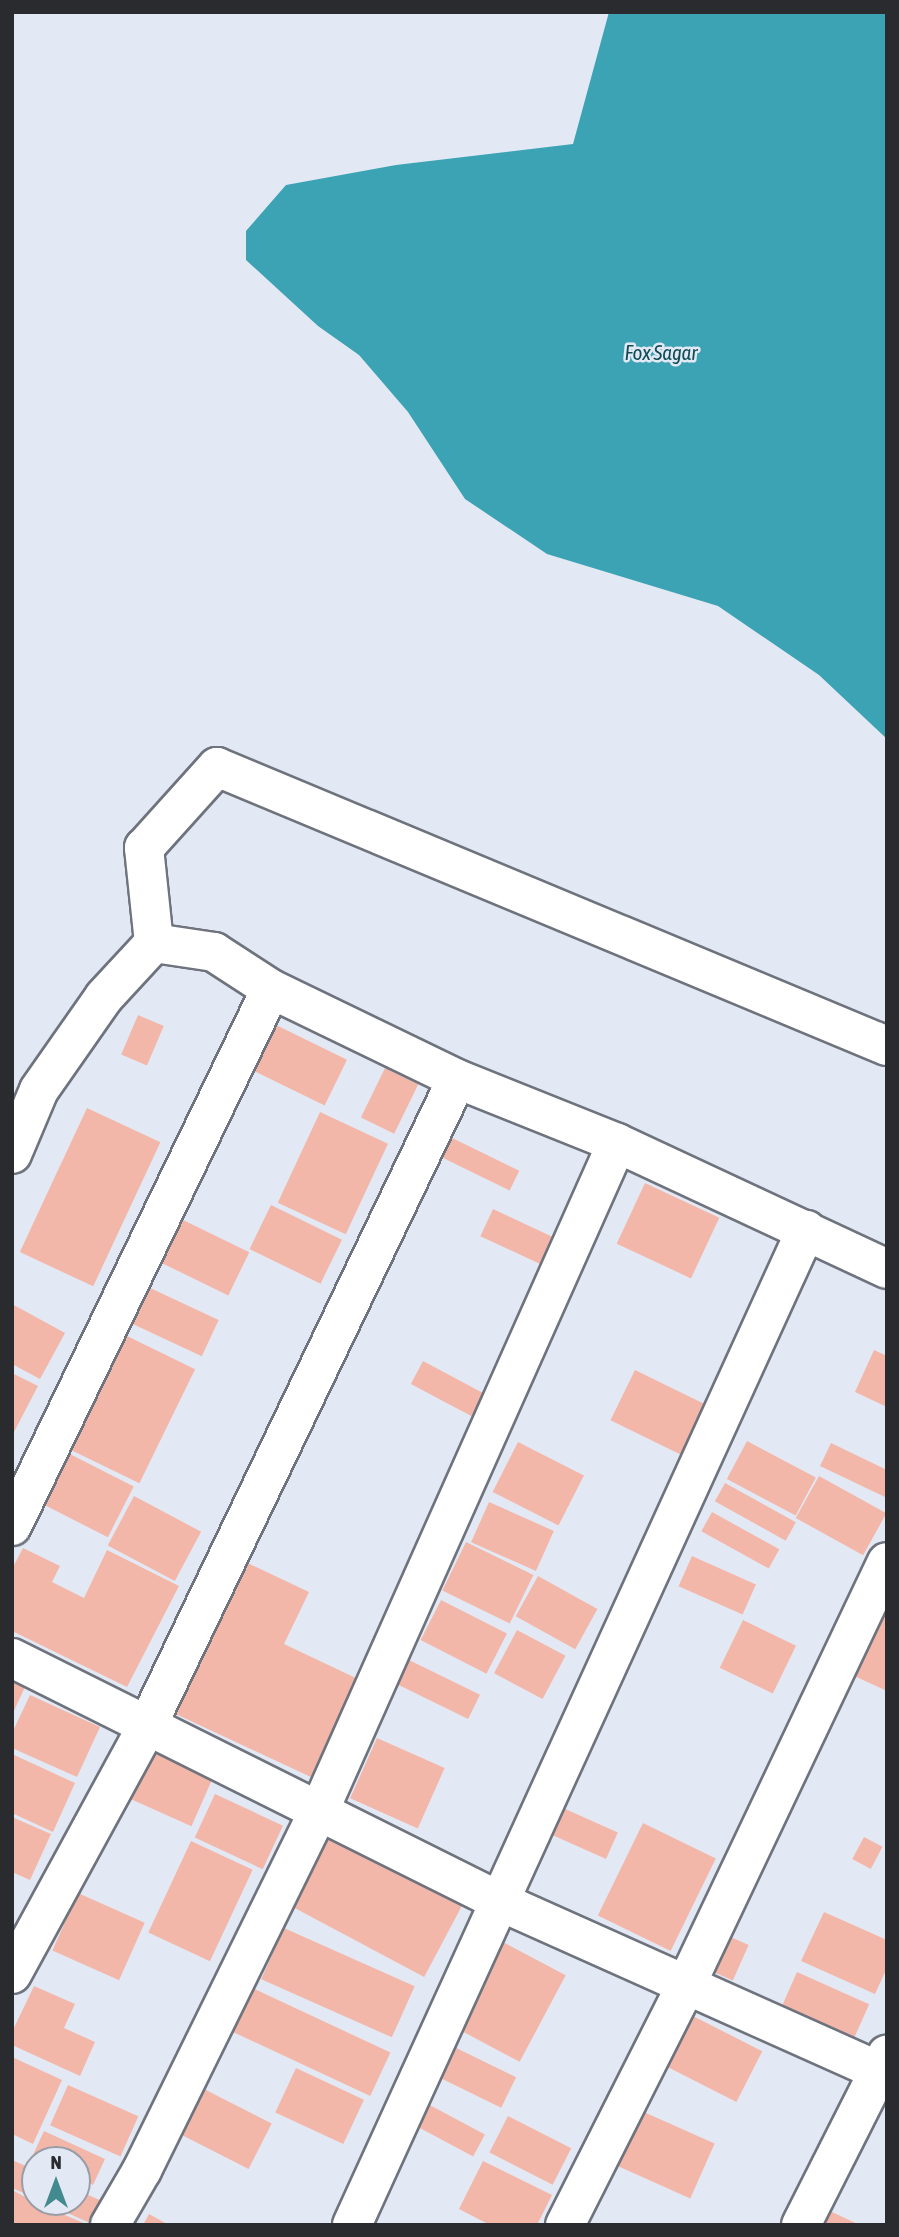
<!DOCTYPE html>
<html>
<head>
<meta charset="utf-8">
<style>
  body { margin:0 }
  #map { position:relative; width:899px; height:2237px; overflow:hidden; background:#e3e9f4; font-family:"Asap Condensed",sans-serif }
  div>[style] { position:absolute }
  .water>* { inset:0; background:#3ba3b4 }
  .building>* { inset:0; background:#f3b7aa; transform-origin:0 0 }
  .roads { filter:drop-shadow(2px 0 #6e737d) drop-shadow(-2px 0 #6e737d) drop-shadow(0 2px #6e737d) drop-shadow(0 -2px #6e737d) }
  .minor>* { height:38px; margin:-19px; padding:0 19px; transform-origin:19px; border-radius:19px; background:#fff }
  span { translate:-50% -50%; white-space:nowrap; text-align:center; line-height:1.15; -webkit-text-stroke:5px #e3e9f4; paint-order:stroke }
  .water-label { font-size:21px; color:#104c56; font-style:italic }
  .frame { position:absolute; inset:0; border:14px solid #292b2f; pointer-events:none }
  .north { position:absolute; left:21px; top:2146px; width:70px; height:70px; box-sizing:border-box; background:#e3e9f4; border:2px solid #999da5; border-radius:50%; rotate:0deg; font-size:19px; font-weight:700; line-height:28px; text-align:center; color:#292b2f }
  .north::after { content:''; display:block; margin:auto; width:24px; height:32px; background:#428a8d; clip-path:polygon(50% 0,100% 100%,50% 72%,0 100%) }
</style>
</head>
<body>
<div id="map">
  <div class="water">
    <div style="clip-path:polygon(609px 12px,887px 12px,887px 739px,819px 675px,718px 606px,547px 554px,465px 499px,408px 412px,359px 355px,318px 326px,246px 260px,246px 231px,286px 185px,396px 165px,573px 144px)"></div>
  </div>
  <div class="building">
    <div style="left:138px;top:1015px;width:28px;height:43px;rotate:23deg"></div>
    <div style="left:276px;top:1025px;width:79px;height:51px;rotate:26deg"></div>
    <div style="left:385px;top:1068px;width:37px;height:55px;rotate:26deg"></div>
    <div style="left:87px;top:1108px;width:81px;height:159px;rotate:25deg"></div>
    <div style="left:320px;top:1112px;width:75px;height:100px;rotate:25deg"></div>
    <div style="left:442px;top:1133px;width:86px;height:22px;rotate:26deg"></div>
    <div style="left:645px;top:1183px;width:82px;height:67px;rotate:25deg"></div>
    <div style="left:271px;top:1205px;width:79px;height:49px;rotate:26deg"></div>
    <div style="left:493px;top:1209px;width:79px;height:30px;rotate:25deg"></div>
    <div style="left:181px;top:1219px;width:76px;height:48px;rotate:26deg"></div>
    <div style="left:148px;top:1287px;width:78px;height:40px;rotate:25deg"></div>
    <div style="clip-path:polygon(12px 1304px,65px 1333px,40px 1379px,12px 1364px)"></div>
    <div style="left:125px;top:1335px;width:78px;height:127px;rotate:26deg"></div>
    <div style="clip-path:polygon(874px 1350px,887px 1356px,887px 1407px,855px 1392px)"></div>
    <div style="left:423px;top:1361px;width:69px;height:26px;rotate:28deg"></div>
    <div style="left:635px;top:1370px;width:83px;height:56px;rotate:26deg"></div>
    <div style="clip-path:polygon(12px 1373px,38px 1386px,14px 1432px,12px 1431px)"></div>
    <div style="left:747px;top:1441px;width:78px;height:43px;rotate:28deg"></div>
    <div style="left:518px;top:1442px;width:74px;height:56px;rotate:27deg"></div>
    <div style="clip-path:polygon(831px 1443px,887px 1470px,887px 1498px,820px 1466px)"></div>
    <div style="left:66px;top:1452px;width:76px;height:57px;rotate:27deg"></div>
    <div style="left:819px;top:1476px;width:77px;height:48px;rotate:29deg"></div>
    <div style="left:725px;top:1483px;width:81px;height:21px;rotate:29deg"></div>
    <div style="left:134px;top:1496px;width:76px;height:56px;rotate:28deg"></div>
    <div style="left:489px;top:1502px;width:71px;height:44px;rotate:24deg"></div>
    <div style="left:712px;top:1512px;width:77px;height:22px;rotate:29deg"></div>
    <div style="left:466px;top:1542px;width:75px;height:54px;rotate:26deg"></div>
    <div style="clip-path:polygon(23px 1548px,60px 1566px,52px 1582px,84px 1598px,107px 1550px,179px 1586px,127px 1687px,12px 1631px,12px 1569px)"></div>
    <div style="left:692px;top:1556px;width:70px;height:33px;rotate:24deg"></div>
    <div style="clip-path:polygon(237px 1558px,309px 1592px,284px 1644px,360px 1680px,313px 1778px,165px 1709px)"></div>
    <div style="left:538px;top:1576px;width:68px;height:46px;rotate:29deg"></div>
    <div style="clip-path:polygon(887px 1598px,887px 1691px,852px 1675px)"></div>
    <div style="left:441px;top:1600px;width:74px;height:45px;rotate:27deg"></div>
    <div style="left:743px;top:1620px;width:59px;height:53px;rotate:26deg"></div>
    <div style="left:517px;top:1630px;width:55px;height:49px;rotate:28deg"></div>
    <div style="left:409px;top:1660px;width:79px;height:27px;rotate:26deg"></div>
    <div style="clip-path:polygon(12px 1681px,25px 1687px,12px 1715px)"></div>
    <div style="clip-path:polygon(30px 1695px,100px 1727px,77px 1777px,12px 1748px,12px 1733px)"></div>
    <div style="left:377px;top:1738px;width:74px;height:66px;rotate:24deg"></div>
    <div style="left:147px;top:1744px;width:74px;height:57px;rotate:24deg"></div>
    <div style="clip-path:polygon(12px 1754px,75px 1783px,53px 1832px,12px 1813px)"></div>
    <div style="left:215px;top:1794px;width:75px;height:48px;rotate:25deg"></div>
    <div style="left:563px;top:1808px;width:60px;height:29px;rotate:24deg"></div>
    <div style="clip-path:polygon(12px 1817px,51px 1834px,30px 1880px,12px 1872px)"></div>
    <div style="left:643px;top:1823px;width:81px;height:103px;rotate:26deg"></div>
    <div style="left:328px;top:1834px;width:152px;height:81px;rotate:28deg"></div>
    <div style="left:864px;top:1837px;width:21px;height:25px;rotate:28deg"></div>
    <div style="left:191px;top:1841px;width:68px;height:101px;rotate:25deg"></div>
    <div style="left:78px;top:1893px;width:73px;height:63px;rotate:24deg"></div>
    <div style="clip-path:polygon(824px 1912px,887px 1940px,887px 1968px,875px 1994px,801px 1961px)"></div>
    <div style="left:284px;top:1928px;width:143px;height:56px;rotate:24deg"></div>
    <div style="left:724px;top:1934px;width:27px;height:39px;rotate:24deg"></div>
    <div style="left:503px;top:1942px;width:71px;height:98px;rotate:28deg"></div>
    <div style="left:797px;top:1972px;width:79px;height:36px;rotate:24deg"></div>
    <div style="clip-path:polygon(34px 1986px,75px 2004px,64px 2028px,95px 2042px,80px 2076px,12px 2045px,12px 2032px)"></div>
    <div style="left:250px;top:1987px;width:155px;height:48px;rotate:25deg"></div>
    <div style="left:691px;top:2015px;width:80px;height:57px;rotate:27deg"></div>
    <div style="left:446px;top:2043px;width:78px;height:34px;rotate:26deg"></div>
    <div style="clip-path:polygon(12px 2057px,62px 2080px,33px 2144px,12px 2134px)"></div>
    <div style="left:296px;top:2068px;width:75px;height:49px;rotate:25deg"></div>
    <div style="left:68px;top:2085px;width:77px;height:44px;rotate:24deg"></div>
    <div style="left:204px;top:2089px;width:76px;height:51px;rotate:27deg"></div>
    <div style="left:424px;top:2102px;width:69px;height:25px;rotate:28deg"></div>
    <div style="left:637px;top:2109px;width:85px;height:60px;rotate:24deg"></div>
    <div style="left:508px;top:2116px;width:71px;height:41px;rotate:27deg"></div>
    <div style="clip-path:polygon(44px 2131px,105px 2159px,93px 2185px,77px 2178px,77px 2160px,32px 2157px)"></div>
    <div style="clip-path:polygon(12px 2160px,35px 2170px,35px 2198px,12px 2188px)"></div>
    <div style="clip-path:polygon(483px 2161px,552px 2195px,537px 2225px,490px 2225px,459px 2209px)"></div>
    <div style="clip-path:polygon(12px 2190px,35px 2202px,88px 2225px,12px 2225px)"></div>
    <div style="clip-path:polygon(77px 2190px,102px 2201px,92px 2224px,43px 2202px,77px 2202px)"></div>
    <div style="clip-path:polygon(819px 2206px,860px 2225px,811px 2225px)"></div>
    <div style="clip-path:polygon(149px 2214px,169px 2225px,143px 2225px)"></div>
  </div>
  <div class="roads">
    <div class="minor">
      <div style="left:154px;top:943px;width:96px;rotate:-96deg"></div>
      <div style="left:144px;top:848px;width:109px;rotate:-48deg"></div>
      <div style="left:217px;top:767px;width:726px;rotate:22.61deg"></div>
      <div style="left:12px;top:1154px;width:69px;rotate:-67.1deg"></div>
      <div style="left:39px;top:1090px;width:113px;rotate:-55deg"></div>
      <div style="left:104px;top:997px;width:74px;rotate:-47.2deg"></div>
      <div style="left:154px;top:943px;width:61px;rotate:8.5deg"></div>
      <div style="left:214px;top:952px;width:68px;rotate:33deg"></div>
      <div style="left:271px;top:989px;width:207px;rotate:25.8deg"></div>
      <div style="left:457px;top:1079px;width:172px;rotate:21.8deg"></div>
      <div style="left:617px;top:1143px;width:298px;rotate:25deg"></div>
      <div style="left:12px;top:1526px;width:596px;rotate:-64.25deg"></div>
      <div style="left:12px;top:1658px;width:546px;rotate:26.52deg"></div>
      <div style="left:501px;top:1902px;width:423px;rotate:24.1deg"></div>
      <div style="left:12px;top:1974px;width:282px;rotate:-61.4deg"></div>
      <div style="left:147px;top:1726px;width:717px;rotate:-64.4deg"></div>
      <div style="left:110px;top:2225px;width:64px;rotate:-59.8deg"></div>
      <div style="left:142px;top:2170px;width:402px;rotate:-63.8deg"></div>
      <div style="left:320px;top:1809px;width:729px;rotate:-65.97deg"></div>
      <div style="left:352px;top:2225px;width:1094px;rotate:-65.47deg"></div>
      <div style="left:565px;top:2225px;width:269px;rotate:-63.2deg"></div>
      <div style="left:686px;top:1985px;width:468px;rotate:-64.6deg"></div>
      <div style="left:801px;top:2225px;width:191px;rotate:-63.2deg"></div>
    </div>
  </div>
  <div class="water-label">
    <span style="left:661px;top:352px">Fox Sagar</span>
  </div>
  <div class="frame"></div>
  <div class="north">N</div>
</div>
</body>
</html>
